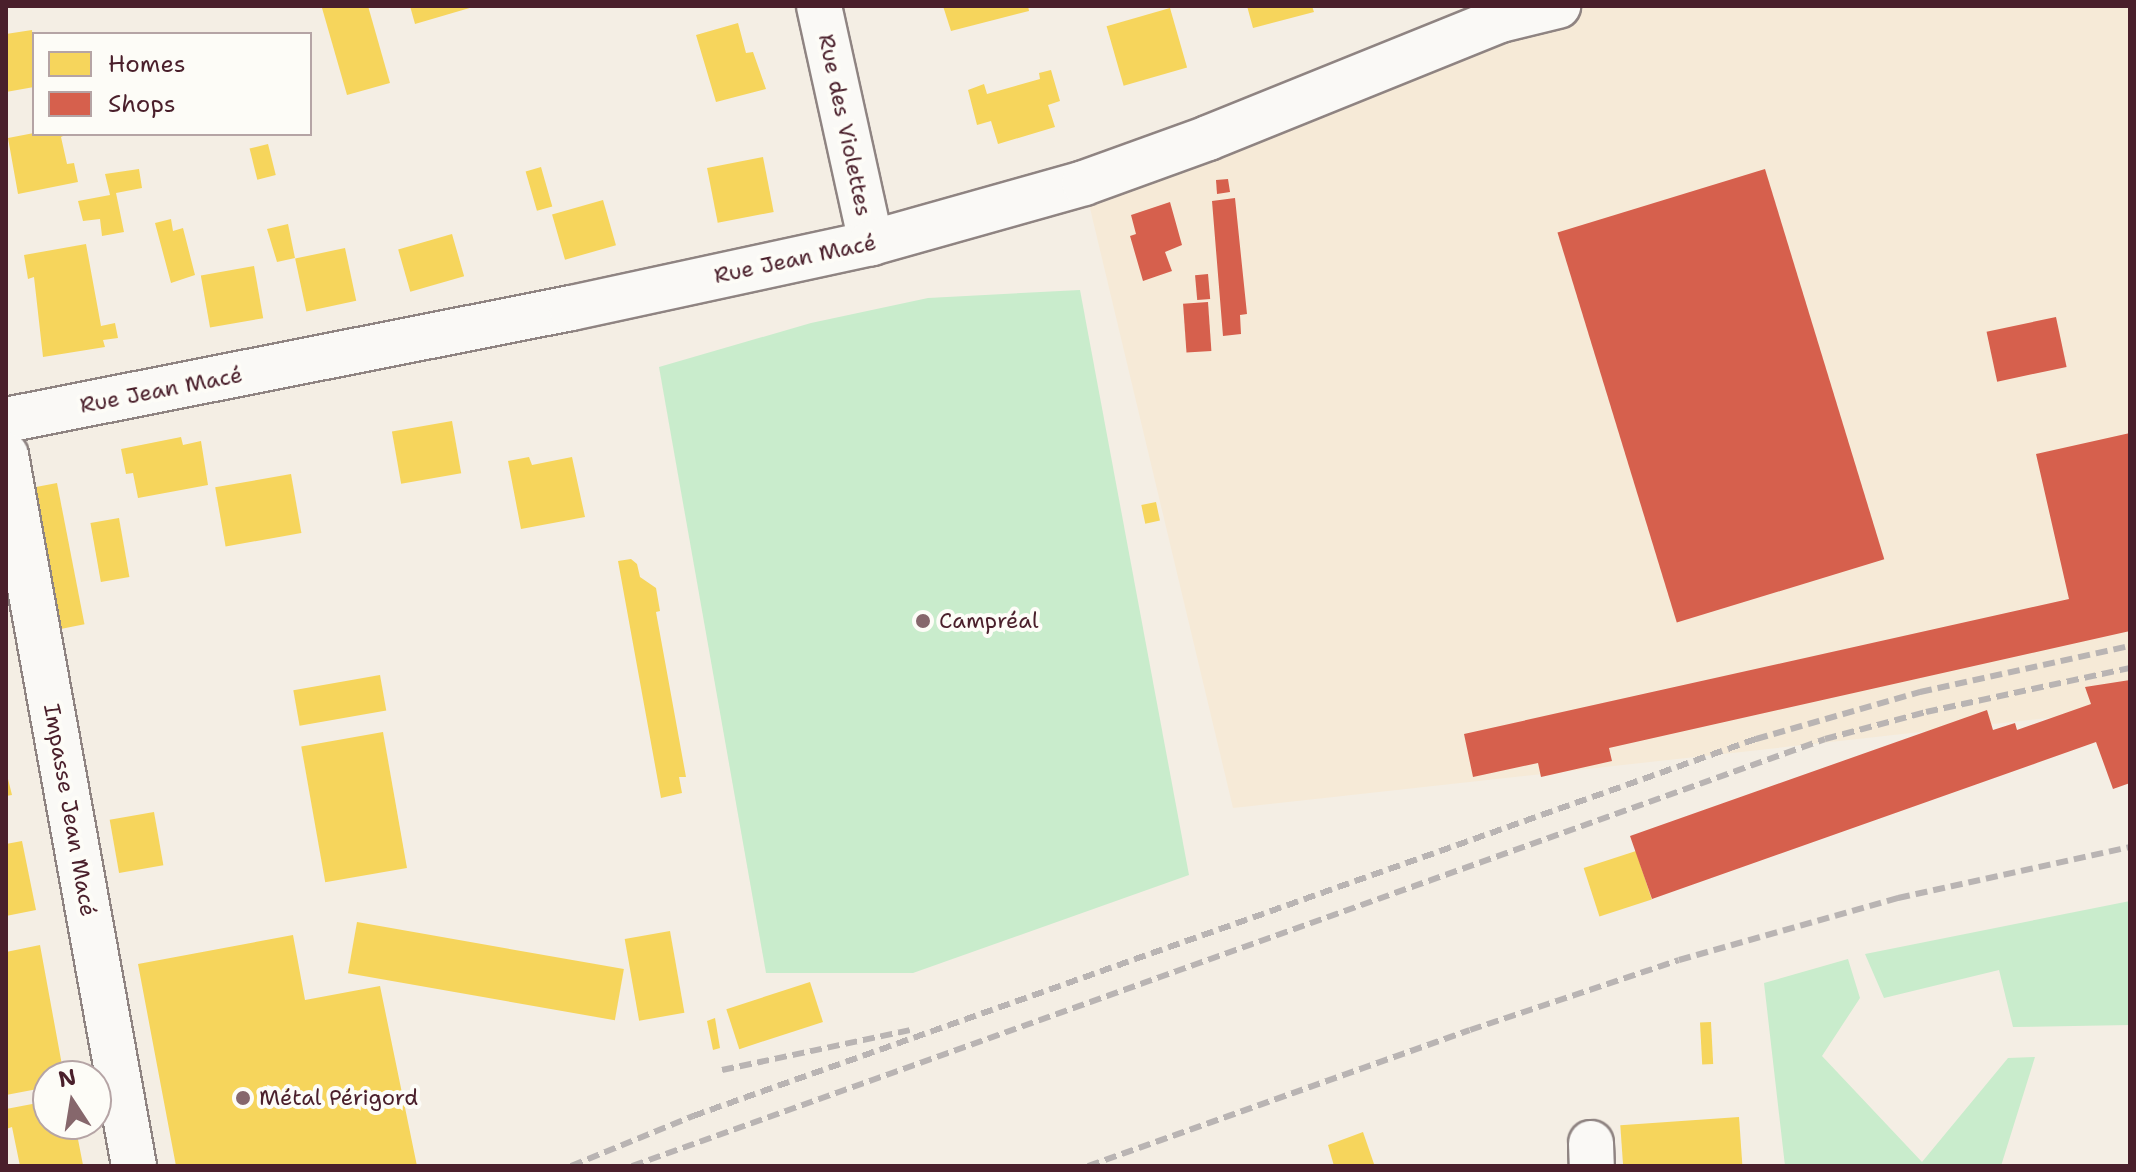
<!DOCTYPE html>
<html>
<head>
<meta charset="utf-8">
<style>
  body { margin:0 }
  #map { position:relative; width:2136px; height:1172px; overflow:hidden; background:#f4eee4; font-family:"Shantell Sans",sans-serif }
  div>[style] { position:absolute }
  .built>* { inset:0; background:#f6ead7 }
  .green>* { inset:0; background:#c9eccc }
  .homes>* { inset:0; background:#f6d55c; transform-origin:0 0 }
  .shops>* { inset:0; background:#d6604d; transform-origin:0 0 }
  .roads { filter:drop-shadow(2px 0 #8f8482) drop-shadow(-2px 0 #8f8482) drop-shadow(0 2px #8f8482) drop-shadow(0 -2px #8f8482) }
  .minor>* { height:44px; margin:-22px; padding:0 22px; transform-origin:22px; border-radius:22px; background:#faf9f6 }
  .rail>* { height:6px; margin-top:-3px; transform-origin:0; background:repeating-linear-gradient(90deg,#b9b4b3 0 12px,transparent 0 18px) }
  .dots>* { width:22px; height:22px; translate:-50% -50%; box-sizing:border-box; border:4px solid #fdfcf7; border-radius:50% }
  span { translate:-50% -50%; white-space:nowrap; text-align:center; line-height:1.15; -webkit-text-stroke:8px #fdfcf7; paint-order:stroke }
  .street-label { font-size:22px; color:#4a1f2b }
  .poi-label { font-size:22px; color:#4a1f2b }
  .left { translate:0 -50%; text-align:left }
  .frame { position:absolute; inset:0; border:8px solid #4a1f2b; pointer-events:none }
  .legend { position:absolute; left:32px; top:32px; width:280px; height:104px; box-sizing:border-box; background:#fdfcf7; border:2px solid #b5a4a5; margin:0; padding:10px 14px; list-style:none; font-size:24px; color:#4a1f2b }
  .legend li { display:flex; align-items:center; gap:16px; height:40px }
  .legend b { width:40px; border:2px solid #b5a4a5 }
  .north { position:absolute; left:32px; top:1060px; width:80px; height:80px; box-sizing:border-box; background:#fdfcf7; border:2px solid #b5a4a5; border-radius:50%; rotate:348deg; font-size:22px; font-weight:700; line-height:32px; text-align:center; color:#4a1f2b }
  .north::after { content:''; display:block; margin:auto; width:28px; height:36px; background:#86676c; clip-path:polygon(50% 0,100% 100%,50% 72%,0 100%) }
</style>
</head>
<body>
<div id="map">
  <div class="built">
    <div style="clip-path:polygon(1562px 6px,2130px 6px,2130px 709px,1233px 808px,1084px 183px)"></div>
  </div>
  <div class="green">
    <div style="clip-path:polygon(1080px 290px,1189px 875px,913px 973px,766px 973px,659px 367px,811px 323px,928px 298px)"></div>
    <div style="clip-path:polygon(2130px 901px,2130px 1025px,2013px 1027px,1999px 970px,1884px 998px,1865px 954px)"></div>
    <div style="clip-path:polygon(1848px 959px,1860px 998px,1822px 1056px,1922px 1162px,2008px 1058px,2035px 1057px,2001px 1166px,1785px 1166px,1764px 983px)"></div>
  </div>
  <div class="homes">
    <div style="clip-path:polygon(328px 6px,368px 6px,390px 83px,347px 95px,322px 8px)"></div>
    <div style="clip-path:polygon(410px 6px,472px 6px,473px 7px,415px 24px)"></div>
    <div style="clip-path:polygon(943px 6px,1028px 6px,1029px 11px,951px 31px)"></div>
    <div style="clip-path:polygon(1247px 6px,1312px 6px,1314px 12px,1253px 28px)"></div>
    <div style="left:1170px;top:8px;width:62px;height:66px;rotate:74deg"></div>
    <div style="clip-path:polygon(738px 23px,746px 53px,753px 52px,766px 89px,716px 102px,696px 35px)"></div>
    <div style="clip-path:polygon(32px 30px,34px 87px,6px 92px,6px 34px)"></div>
    <div style="clip-path:polygon(1051px 70px,1060px 101px,1048px 105px,1055px 127px,998px 144px,991px 121px,977px 125px,968px 90px,984px 84px,987px 94px,1040px 79px,1039px 73px)"></div>
    <div style="clip-path:polygon(34px 133px,67px 134px,61px 137px,67px 164px,74px 163px,78px 182px,18px 194px,8px 138px)"></div>
    <div style="left:268px;top:144px;width:32px;height:19px;rotate:76deg"></div>
    <div style="left:763px;top:157px;width:56px;height:57px;rotate:79deg"></div>
    <div style="left:541px;top:167px;width:41px;height:16px;rotate:74deg"></div>
    <div style="clip-path:polygon(139px 169px,142px 188px,116px 193px,124px 232px,102px 236px,100px 219px,83px 221px,78px 201px,110px 195px,105px 174px)"></div>
    <div style="left:603px;top:200px;width:47px;height:53px;rotate:74deg"></div>
    <div style="clip-path:polygon(171px 219px,173px 231px,183px 228px,195px 275px,171px 283px,155px 223px)"></div>
    <div style="clip-path:polygon(288px 224px,295px 258px,277px 262px,267px 229px)"></div>
    <div style="left:452px;top:234px;width:44px;height:56px;rotate:74deg"></div>
    <div style="clip-path:polygon(86px 244px,101px 326px,115px 323px,118px 338px,103px 340px,105px 347px,43px 357px,34px 277px,28px 279px,24px 255px)"></div>
    <div style="left:345px;top:248px;width:54px;height:51px;rotate:78deg"></div>
    <div style="left:254px;top:266px;width:53px;height:54px;rotate:80deg"></div>
    <div style="left:452px;top:421px;width:53px;height:61px;rotate:80deg"></div>
    <div style="clip-path:polygon(181px 437px,183px 445px,201px 441px,208px 485px,138px 498px,133px 473px,126px 474px,121px 449px)"></div>
    <div style="clip-path:polygon(529px 457px,532px 465px,572px 457px,585px 517px,521px 529px,508px 461px)"></div>
    <div style="left:291px;top:474px;width:60px;height:77px;rotate:80deg"></div>
    <div style="left:57px;top:483px;width:144px;height:36px;rotate:79deg"></div>
    <div style="left:1156px;top:502px;width:19px;height:15px;rotate:78deg"></div>
    <div style="left:119px;top:518px;width:60px;height:29px;rotate:80deg"></div>
    <div style="clip-path:polygon(631px 559px,637px 564px,640px 577px,656px 588px,660px 611px,656px 612px,686px 777px,679px 777px,682px 793px,661px 798px,618px 561px)"></div>
    <div style="left:380px;top:675px;width:36px;height:88px;rotate:80deg"></div>
    <div style="left:383px;top:732px;width:138px;height:83px;rotate:80deg"></div>
    <div style="clip-path:polygon(6px 771px,12px 795px,6px 796px)"></div>
    <div style="left:154px;top:812px;width:54px;height:45px;rotate:80deg"></div>
    <div style="clip-path:polygon(22px 841px,36px 910px,6px 916px,6px 844px)"></div>
    <div style="left:1636px;top:851px;width:51px;height:55px;rotate:72deg"></div>
    <div style="left:357px;top:922px;width:271px;height:52px;rotate:10deg"></div>
    <div style="left:670px;top:931px;width:83px;height:46px;rotate:80deg"></div>
    <div style="clip-path:polygon(293px 935px,305px 1000px,380px 986px,417px 1166px,176px 1166px,138px 964px)"></div>
    <div style="clip-path:polygon(40px 945px,64px 1076px,48px 1076px,48px 1087px,6px 1095px,6px 952px)"></div>
    <div style="left:810px;top:982px;width:42px;height:88px;rotate:72deg"></div>
    <div style="clip-path:polygon(715px 1018px,720px 1048px,713px 1050px,707px 1021px)"></div>
    <div style="left:1711px;top:1022px;width:42px;height:11px;rotate:87deg"></div>
    <div style="clip-path:polygon(48px 1101px,48px 1124px,75px 1124px,83px 1165px,20px 1166px,12px 1127px,6px 1129px,6px 1109px)"></div>
    <div style="left:1739px;top:1117px;width:47px;height:119px;rotate:86deg"></div>
    <div style="clip-path:polygon(1363px 1132px,1374px 1164px,1334px 1166px,1328px 1145px)"></div>
  </div>
  <div class="shops">
    <div style="left:1765px;top:169px;width:408px;height:217px;rotate:73deg"></div>
    <div style="clip-path:polygon(1228px 179px,1230px 192px,1217px 194px,1216px 180px)"></div>
    <div style="clip-path:polygon(1235px 198px,1247px 314px,1240px 315px,1241px 334px,1223px 336px,1212px 201px)"></div>
    <div style="clip-path:polygon(1170px 202px,1182px 245px,1165px 252px,1172px 271px,1143px 281px,1130px 236px,1136px 234px,1131px 215px)"></div>
    <div style="left:1208px;top:274px;width:25px;height:13px;rotate:85deg"></div>
    <div style="left:1208px;top:302px;width:49px;height:25px;rotate:86deg"></div>
    <div style="left:2056px;top:317px;width:51px;height:71px;rotate:78deg"></div>
    <div style="clip-path:polygon(2130px 433px,2130px 631px,1609px 748px,1612px 761px,1541px 777px,1538px 763px,1473px 777px,1464px 734px,2069px 599px,2036px 454px)"></div>
    <div style="clip-path:polygon(2130px 680px,2130px 783px,2113px 789px,2096px 742px,1652px 899px,1630px 836px,1987px 710px,1993px 730px,2015px 723px,2017px 730px,2091px 704px,2085px 687px)"></div>
  </div>
  <div class="roads">
    <div class="minor">
      <div style="left:819px;top:6px;width:243px;rotate:77.6deg"></div>
      <div style="left:6px;top:420px;width:576px;rotate:-11.21deg"></div>
      <div style="left:571px;top:308px;width:307px;rotate:-12.2deg"></div>
      <div style="left:871px;top:243px;width:221px;rotate:-15.7deg"></div>
      <div style="left:1084px;top:183px;width:132px;rotate:-19.9deg"></div>
      <div style="left:1208px;top:138px;width:315px;rotate:-22deg"></div>
      <div style="left:1500px;top:20px;width:60px;rotate:-13.6deg"></div>
      <div style="left:6px;top:455px;width:722px;rotate:79.79deg"></div>
      <div style="left:1591px;top:1143px;width:23px;rotate:88deg"></div>
    </div>
  </div>
  <div class="rail">
    <div style="left:722px;top:1070px;width:192px;rotate:-12deg"></div>
    <div style="left:571px;top:1166px;width:132px;rotate:-22.3deg"></div>
    <div style="left:693px;top:1116px;width:1128px;rotate:-19.53deg"></div>
    <div style="left:1756px;top:739px;width:171px;rotate:-16deg"></div>
    <div style="left:1920px;top:692px;width:215px;rotate:-12.4deg"></div>
    <div style="left:632px;top:1166px;width:1267px;rotate:-19.69deg"></div>
    <div style="left:1825px;top:739px;width:105px;rotate:-15deg"></div>
    <div style="left:1926px;top:712px;width:209px;rotate:-12.2deg"></div>
    <div style="left:1088px;top:1166px;width:405px;rotate:-19.6deg"></div>
    <div style="left:1470px;top:1030px;width:220px;rotate:-18.5deg"></div>
    <div style="left:1679px;top:960px;width:228px;rotate:-15.8deg"></div>
    <div style="left:1898px;top:898px;width:238px;rotate:-12.4deg"></div>
  </div>
  <div class="dots">
    <div style="left:923px;top:621px;background:#86676c"></div>
    <div style="left:243px;top:1098px;background:#86676c"></div>
  </div>
  <div class="street-label">
    <span style="left:845px;top:125px;rotate:78deg">Rue des Violettes</span>
    <span style="left:795px;top:259px;rotate:-12deg">Rue Jean Macé</span>
    <span style="left:161px;top:390px;rotate:-11deg">Rue Jean Macé</span>
    <span style="left:70px;top:810px;rotate:80deg">Impasse Jean Macé</span>
  </div>
  <div class="poi-label">
    <span class="left" style="left:939px;top:621px">Campréal</span>
    <span class="left" style="left:259px;top:1098px">Métal Périgord</span>
  </div>
  <div class="frame"></div>
  <ul class="legend">
  <li><b style="height:22px;background:#f6d55c"></b>Homes</li>
  <li><b style="height:22px;background:#d6604d"></b>Shops</li>
  </ul>
  <div class="north">N</div>
</div>
</body>
</html>
